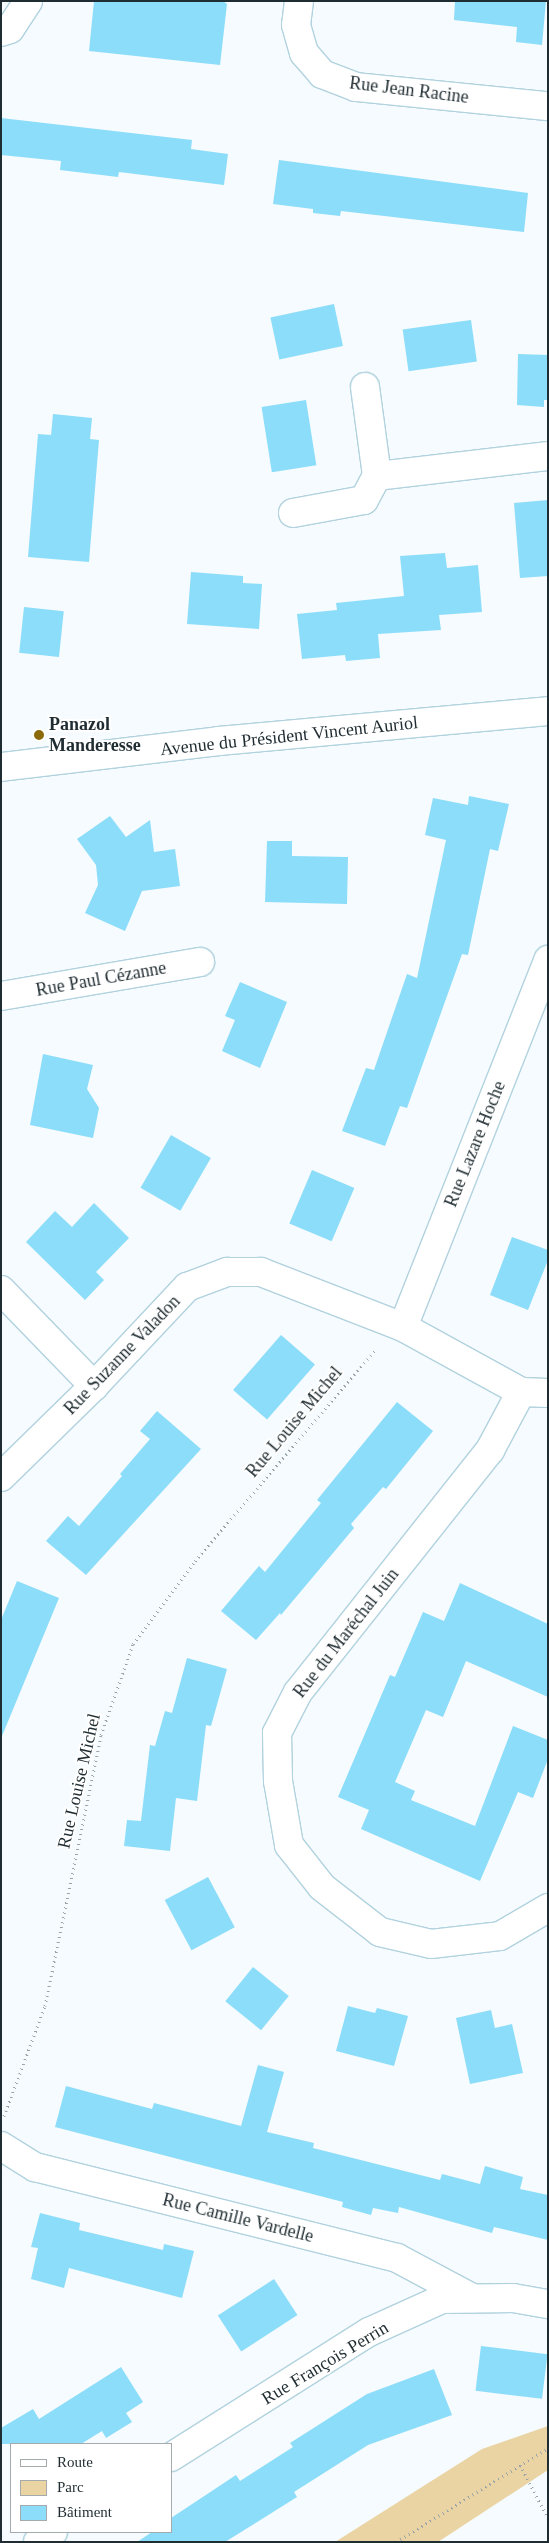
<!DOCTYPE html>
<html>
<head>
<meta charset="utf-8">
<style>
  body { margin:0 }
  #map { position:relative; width:549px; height:2543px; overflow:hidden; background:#f5fbfe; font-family:Georgia,serif }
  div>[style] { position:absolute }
  .green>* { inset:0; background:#ead4a4 }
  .building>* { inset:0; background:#8cddfa; transform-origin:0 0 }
  .path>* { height:3px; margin-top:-1.5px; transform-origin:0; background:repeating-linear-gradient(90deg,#9aa3a7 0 1px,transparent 0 5px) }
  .roads { filter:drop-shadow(1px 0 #b1d2de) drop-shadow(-1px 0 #b1d2de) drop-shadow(0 1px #b1d2de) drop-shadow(0 -1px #b1d2de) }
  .minor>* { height:28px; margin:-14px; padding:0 14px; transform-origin:14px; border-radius:14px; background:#fff }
  .tertiary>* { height:28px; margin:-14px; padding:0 14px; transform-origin:14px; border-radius:14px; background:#fff }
  .dots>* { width:14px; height:14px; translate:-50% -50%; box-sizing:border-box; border:2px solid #fff; border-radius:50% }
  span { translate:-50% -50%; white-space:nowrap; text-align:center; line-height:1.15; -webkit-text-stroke:4px #fff; paint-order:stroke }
  .street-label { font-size:18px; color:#1f2c31 }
  .poi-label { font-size:18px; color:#1f2c31; font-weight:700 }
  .left { translate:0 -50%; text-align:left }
  .frame { position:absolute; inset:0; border:2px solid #1f2c31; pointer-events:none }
  .legend { position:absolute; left:10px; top:2443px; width:162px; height:90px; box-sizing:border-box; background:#fff; border:1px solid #a5abad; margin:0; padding:6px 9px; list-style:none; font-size:15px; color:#1f2c31 }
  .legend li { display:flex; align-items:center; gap:10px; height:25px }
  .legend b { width:25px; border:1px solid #a5abad }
</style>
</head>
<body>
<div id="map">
  <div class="green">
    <div style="clip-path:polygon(548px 2426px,548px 2470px,438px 2542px,335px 2542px,482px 2449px)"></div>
  </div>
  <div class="building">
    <div style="clip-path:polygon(94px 1px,223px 1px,227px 4px,220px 65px,89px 51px)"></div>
    <div style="clip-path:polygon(455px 1px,546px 1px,542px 45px,516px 42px,517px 27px,454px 20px)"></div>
    <div style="clip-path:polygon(1px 118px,192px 140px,191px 149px,228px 154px,224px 185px,119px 172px,118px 177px,60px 170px,61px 161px,1px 155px)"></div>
    <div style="clip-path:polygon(279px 160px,528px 193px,524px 232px,341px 211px,340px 216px,313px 213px,313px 209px,273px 204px)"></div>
    <div style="left:334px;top:304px;width:43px;height:65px;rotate:78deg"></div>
    <div style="left:471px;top:320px;width:42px;height:69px;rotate:82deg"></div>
    <div style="clip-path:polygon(518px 354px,548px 355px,548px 400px,544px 400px,544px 407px,517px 405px)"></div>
    <div style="left:306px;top:400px;width:66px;height:45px;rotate:81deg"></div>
    <div style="clip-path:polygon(53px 414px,92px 418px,90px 439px,99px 440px,89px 562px,28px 557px,38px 434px,51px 435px)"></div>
    <div style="clip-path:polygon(548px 500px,548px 576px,520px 578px,514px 503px)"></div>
    <div style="clip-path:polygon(445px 553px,447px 568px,478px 565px,482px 612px,439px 615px,441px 630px,378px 634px,380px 658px,346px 661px,345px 655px,302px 659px,297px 614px,337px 610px,336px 603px,404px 596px,400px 556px)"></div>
    <div style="clip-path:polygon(191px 572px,243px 576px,243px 583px,262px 584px,259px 629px,187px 624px)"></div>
    <div style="left:24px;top:607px;width:40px;height:46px;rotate:6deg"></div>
    <div style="clip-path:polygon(469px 796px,509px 804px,498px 851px,490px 849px,468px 955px,462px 954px,407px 1108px,400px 1106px,385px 1146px,342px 1131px,366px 1068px,374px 1070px,407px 974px,417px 978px,446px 840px,425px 835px,433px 798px,468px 805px)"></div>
    <div style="clip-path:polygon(110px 816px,126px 837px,150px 820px,154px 852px,175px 849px,180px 886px,142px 891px,125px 931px,85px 913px,98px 885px,96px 865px,77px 839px)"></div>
    <div style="clip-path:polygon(267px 841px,292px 841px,292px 856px,348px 857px,347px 904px,265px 902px)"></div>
    <div style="clip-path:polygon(240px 982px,287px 1002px,260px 1068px,222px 1051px,235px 1020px,225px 1016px)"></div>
    <div style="clip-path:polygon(43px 1054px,93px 1065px,87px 1089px,99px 1108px,93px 1138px,30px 1125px)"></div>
    <div style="left:171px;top:1135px;width:46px;height:61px;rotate:30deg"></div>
    <div style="left:312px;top:1170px;width:46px;height:58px;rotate:23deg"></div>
    <div style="clip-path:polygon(94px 1203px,129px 1238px,96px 1272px,104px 1280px,85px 1300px,26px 1242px,55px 1211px,72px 1227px)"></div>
    <div style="clip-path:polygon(512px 1237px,548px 1250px,548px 1260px,528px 1310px,490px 1295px)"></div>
    <div style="left:281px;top:1335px;width:45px;height:73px;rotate:41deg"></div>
    <div style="clip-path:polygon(397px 1402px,433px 1431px,386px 1489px,383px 1487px,351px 1524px,354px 1528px,281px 1615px,280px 1613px,256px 1640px,221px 1611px,259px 1566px,265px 1572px,321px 1503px,317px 1500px)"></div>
    <div style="clip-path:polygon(157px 1411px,201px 1449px,86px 1575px,46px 1541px,68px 1516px,79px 1526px,122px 1476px,120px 1474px,150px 1439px,140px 1431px)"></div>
    <div style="clip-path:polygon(17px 1581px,59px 1598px,2px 1736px,1px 1620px)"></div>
    <div style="clip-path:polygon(460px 1583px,548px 1624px,548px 1697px,466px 1661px,443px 1717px,426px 1710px,395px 1782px,415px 1791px,411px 1800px,475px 1826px,513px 1726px,548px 1740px,548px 1759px,533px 1798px,518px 1792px,480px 1881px,361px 1829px,369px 1810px,338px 1797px,390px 1675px,395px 1677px,423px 1612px,444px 1621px)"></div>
    <div style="clip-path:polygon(187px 1658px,227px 1669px,211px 1726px,206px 1725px,197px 1801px,176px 1798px,170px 1851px,124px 1846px,127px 1820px,141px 1821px,150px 1745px,155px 1746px,165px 1711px,172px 1713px)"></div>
    <div style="left:208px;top:1877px;width:57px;height:49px;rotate:62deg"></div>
    <div style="left:253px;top:1967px;width:46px;height:44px;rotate:39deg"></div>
    <div style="clip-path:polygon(348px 2006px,375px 2013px,377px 2008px,408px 2016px,394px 2066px,336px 2051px)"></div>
    <div style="clip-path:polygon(491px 2010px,495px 2028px,512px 2024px,523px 2073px,470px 2084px,456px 2018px)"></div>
    <div style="clip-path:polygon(258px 2065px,284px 2072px,267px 2132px,314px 2143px,313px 2148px,440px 2180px,442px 2174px,480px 2184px,485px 2166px,523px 2177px,520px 2189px,548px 2195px,548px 2240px,494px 2227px,492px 2233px,399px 2207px,398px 2213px,373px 2208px,371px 2215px,342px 2207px,343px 2202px,55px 2127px,66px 2086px,152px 2109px,154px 2103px,241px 2126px)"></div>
    <div style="clip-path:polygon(40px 2213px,80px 2223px,79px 2230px,163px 2250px,164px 2244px,194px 2251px,182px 2298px,69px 2268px,64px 2288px,31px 2279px,38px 2248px,31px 2247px)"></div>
    <div style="left:274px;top:2279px;width:43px;height:67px;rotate:57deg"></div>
    <div style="left:481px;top:2346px;width:67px;height:45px;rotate:7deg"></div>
    <div style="clip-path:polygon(121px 2367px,143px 2402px,126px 2413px,132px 2422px,106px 2438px,102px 2431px,81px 2444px,1px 2444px,1px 2428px,33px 2409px,39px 2419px)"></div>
    <div style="clip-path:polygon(434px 2369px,452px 2415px,368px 2445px,294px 2492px,297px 2497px,225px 2542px,137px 2542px,152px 2532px,171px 2532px,171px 2518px,236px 2475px,240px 2481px,293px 2447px,290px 2443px,367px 2394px)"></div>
  </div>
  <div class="path">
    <div style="left:4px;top:2116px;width:117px;rotate:-69.6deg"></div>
    <div style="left:45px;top:2006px;width:277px;rotate:-78.3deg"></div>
    <div style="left:101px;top:1735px;width:96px;rotate:-70.6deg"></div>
    <div style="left:133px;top:1644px;width:104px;rotate:-53.2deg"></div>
    <div style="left:195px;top:1561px;width:277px;rotate:-49.5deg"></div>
    <div style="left:520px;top:2465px;width:60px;rotate:62.2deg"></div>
    <div style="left:396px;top:2542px;width:179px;rotate:-31.7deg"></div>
  </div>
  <div class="roads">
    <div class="minor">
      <div style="left:299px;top:1px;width:24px;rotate:97deg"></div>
      <div style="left:296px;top:25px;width:29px;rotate:74deg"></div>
      <div style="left:304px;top:53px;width:28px;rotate:49deg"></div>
      <div style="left:322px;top:74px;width:36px;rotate:21deg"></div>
      <div style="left:356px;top:87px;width:193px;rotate:5.7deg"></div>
      <div style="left:1px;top:32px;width:9px;rotate:-18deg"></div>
      <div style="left:10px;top:29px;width:33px;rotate:-57deg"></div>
      <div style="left:365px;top:387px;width:90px;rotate:82.3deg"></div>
      <div style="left:377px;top:476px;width:172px;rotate:-6.7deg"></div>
      <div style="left:293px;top:513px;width:72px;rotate:-10.4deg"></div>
      <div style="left:364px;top:500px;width:27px;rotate:-62deg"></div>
      <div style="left:1px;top:996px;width:202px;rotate:-9.7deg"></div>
      <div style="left:1px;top:1290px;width:134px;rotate:45.9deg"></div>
      <div style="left:403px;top:1327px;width:395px;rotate:-68.4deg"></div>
      <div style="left:521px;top:1392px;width:66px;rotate:118.1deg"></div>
      <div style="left:490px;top:1450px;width:309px;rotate:128.4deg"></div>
      <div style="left:298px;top:1692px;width:46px;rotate:117.1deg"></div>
      <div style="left:277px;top:1733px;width:48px;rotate:88.8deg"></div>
      <div style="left:278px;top:1781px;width:65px;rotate:80.2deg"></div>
      <div style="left:289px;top:1845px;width:53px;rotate:51.8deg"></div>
      <div style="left:322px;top:1887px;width:73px;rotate:37.8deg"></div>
      <div style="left:380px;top:1932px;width:52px;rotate:13.2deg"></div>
      <div style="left:431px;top:1944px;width:69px;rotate:-6.6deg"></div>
      <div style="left:500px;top:1936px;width:56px;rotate:-30.3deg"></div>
      <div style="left:1px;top:1477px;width:130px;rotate:-44.4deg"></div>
      <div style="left:94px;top:1386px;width:136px;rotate:-46.8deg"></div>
      <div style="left:187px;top:1287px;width:43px;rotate:-20.6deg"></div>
      <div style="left:227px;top:1272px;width:34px"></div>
      <div style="left:261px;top:1272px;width:152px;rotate:21.2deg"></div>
      <div style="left:403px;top:1327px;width:135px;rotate:28.8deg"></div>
      <div style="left:521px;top:1392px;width:27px;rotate:2deg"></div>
      <div style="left:1px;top:2146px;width:40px;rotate:32deg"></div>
      <div style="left:35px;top:2167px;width:373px;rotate:14.1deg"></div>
      <div style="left:397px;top:2258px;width:85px;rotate:28.1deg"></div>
      <div style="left:171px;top:2457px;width:234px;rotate:-32.3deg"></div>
      <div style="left:369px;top:2332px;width:80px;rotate:-24.3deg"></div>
      <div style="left:442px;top:2299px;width:71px;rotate:-0.8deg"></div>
      <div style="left:513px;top:2298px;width:36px;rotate:10deg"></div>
      <div style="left:38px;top:2542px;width:18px;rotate:-34deg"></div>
    </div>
    <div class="tertiary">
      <div style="left:1px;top:767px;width:220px;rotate:-6.8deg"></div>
      <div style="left:219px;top:741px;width:330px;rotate:-5.2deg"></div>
    </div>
  </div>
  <div class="dots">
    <div style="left:39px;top:735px;background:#8b6a0a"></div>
  </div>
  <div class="street-label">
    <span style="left:409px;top:90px;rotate:7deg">Rue Jean Racine</span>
    <span style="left:289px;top:736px;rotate:-6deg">Avenue du Président Vincent Auriol</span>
    <span style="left:101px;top:979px;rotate:-10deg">Rue Paul Cézanne</span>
    <span style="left:475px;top:1144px;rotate:-68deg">Rue Lazare Hoche</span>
    <span style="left:122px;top:1355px;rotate:-46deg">Rue Suzanne Valadon</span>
    <span style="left:294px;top:1422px;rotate:-50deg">Rue Louise Michel</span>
    <span style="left:346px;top:1633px;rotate:-52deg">Rue du Maréchal Juin</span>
    <span style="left:79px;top:1781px;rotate:-77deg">Rue Louise Michel</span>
    <span style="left:238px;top:2218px;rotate:14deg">Rue Camille Vardelle</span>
    <span style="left:325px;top:2363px;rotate:-31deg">Rue François Perrin</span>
  </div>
  <div class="poi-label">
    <span class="left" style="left:49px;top:735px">Panazol<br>Manderesse</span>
  </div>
  <div class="frame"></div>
  <ul class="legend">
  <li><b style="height:6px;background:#fff"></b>Route</li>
  <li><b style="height:14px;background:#ead4a4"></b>Parc</li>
  <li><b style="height:14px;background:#8cddfa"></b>Bâtiment</li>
  </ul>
</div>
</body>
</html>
